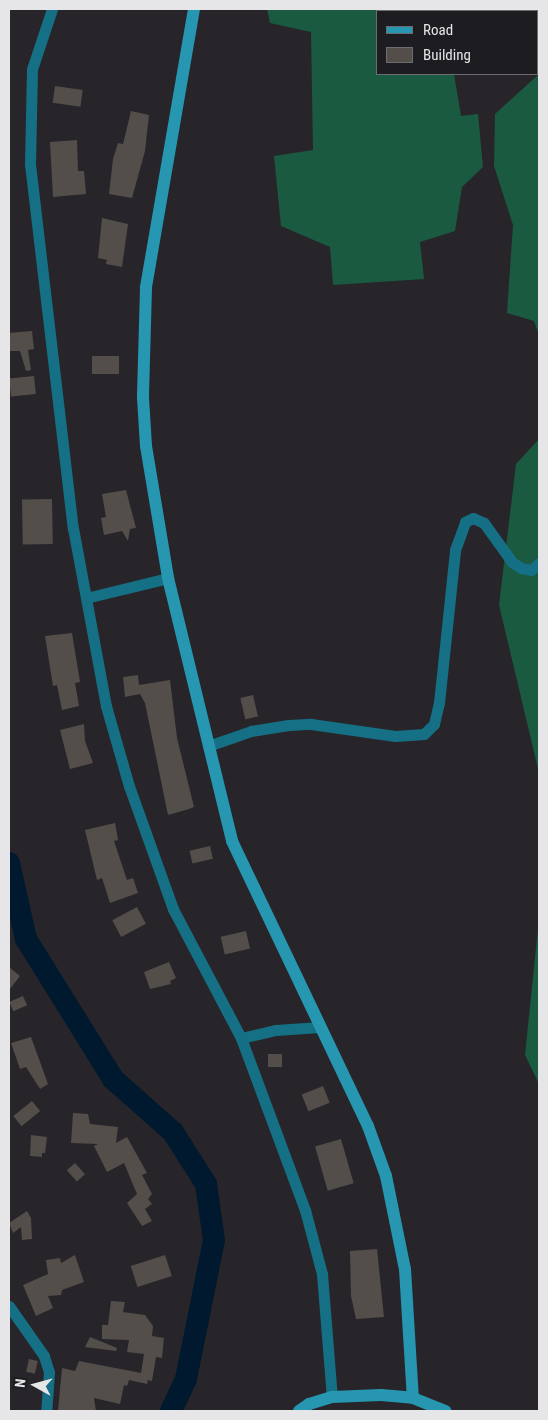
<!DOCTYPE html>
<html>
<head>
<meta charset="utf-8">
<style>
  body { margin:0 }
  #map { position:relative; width:548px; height:1420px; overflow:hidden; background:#27252a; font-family:"Roboto Condensed",sans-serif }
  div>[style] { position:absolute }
  .forest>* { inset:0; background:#1a5a40 }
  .river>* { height:22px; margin:-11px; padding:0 11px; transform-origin:11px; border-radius:11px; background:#01192e }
  .building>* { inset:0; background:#534e4a; transform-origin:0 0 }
  .street>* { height:11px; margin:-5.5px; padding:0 5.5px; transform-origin:5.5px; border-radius:5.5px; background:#157085 }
  .secondary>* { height:12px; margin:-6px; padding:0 6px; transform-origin:6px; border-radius:6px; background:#2696b1 }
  span { translate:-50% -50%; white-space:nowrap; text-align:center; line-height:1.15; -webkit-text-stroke:4.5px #1d1c21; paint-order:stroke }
  .frame { position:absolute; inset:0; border:10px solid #e6e5e8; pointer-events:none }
  .legend { position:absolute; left:376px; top:10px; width:162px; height:65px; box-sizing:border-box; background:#1d1c21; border:1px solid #6d6c71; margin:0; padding:6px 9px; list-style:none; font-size:15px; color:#e6e5e8 }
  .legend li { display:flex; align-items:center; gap:10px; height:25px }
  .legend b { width:25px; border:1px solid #6d6c71 }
  .north { position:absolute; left:10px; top:1360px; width:50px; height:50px; -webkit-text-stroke:4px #1d1c21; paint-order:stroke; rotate:277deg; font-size:14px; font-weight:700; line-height:20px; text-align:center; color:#e6e5e8 }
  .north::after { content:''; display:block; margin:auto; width:18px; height:22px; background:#e6e5e8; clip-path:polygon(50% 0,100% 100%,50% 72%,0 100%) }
</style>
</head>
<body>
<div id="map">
  <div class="forest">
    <div style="clip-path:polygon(267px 9px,443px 9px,444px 11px,377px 11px,377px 74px,454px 74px,461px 116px,478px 114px,483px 167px,462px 187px,455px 231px,420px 242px,424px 279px,333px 285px,330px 247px,281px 226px,274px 156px,313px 150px,311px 32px,270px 23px)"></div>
    <div style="clip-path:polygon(539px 74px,539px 335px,534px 321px,507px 313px,513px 225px,494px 166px,495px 114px)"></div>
    <div style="clip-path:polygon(539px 439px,539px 773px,499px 605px,516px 464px)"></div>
    <div style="clip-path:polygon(539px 919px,539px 1084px,525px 1055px)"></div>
  </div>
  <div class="river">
    <div style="left:9px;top:863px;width:78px;rotate:77.4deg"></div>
    <div style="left:26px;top:939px;width:165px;rotate:58.1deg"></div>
    <div style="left:113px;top:1079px;width:80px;rotate:41.5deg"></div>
    <div style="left:173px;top:1132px;width:62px;rotate:57.6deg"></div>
    <div style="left:206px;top:1184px;width:57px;rotate:81.9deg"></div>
    <div style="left:214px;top:1240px;width:142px;rotate:101.4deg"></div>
    <div style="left:186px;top:1379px;width:35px;rotate:115deg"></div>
  </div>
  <div class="building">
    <div style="left:55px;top:86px;width:28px;height:17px;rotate:8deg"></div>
    <div style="clip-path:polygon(131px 111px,149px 115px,145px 151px,132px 198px,109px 194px,113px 159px,118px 143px,123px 144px)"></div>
    <div style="clip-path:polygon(77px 140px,78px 171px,84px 171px,86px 194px,53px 197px,50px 142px)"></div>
    <div style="clip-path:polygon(102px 218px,128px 224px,122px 267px,106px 264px,107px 260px,98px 258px)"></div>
    <div style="clip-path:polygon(32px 331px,34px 349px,28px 350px,31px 370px,26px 371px,20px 351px,9px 351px,9px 333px)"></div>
    <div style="left:119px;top:356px;width:18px;height:27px;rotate:90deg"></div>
    <div style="left:34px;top:376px;width:18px;height:25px;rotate:84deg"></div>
    <div style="clip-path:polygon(126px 490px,136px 528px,130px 529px,128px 541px,122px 531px,104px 535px,101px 518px,106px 517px,102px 494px)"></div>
    <div style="left:52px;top:499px;width:45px;height:30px;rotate:89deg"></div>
    <div style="clip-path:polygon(72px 633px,80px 682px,75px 683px,79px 706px,62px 710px,57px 685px,53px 686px,45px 636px)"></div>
    <div style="clip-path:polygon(138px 675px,139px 685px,170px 680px,177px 738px,194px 807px,189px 809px,168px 815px,145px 703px,140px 694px,125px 697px,123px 677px)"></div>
    <div style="left:253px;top:695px;width:22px;height:13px;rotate:77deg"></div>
    <div style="clip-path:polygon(84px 724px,85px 741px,93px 763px,70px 769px,60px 730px)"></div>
    <div style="clip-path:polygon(115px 823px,118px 840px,114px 841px,127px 880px,133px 878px,138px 893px,110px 903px,102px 878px,97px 880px,85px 830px)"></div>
    <div style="left:210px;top:846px;width:13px;height:21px;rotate:77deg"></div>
    <div style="left:137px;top:907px;width:19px;height:28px;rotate:62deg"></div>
    <div style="left:246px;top:931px;width:18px;height:26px;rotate:77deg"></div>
    <div style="clip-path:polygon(169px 962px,176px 978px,170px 981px,171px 984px,150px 989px,144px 972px)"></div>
    <div style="clip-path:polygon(9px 967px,20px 976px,9px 990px)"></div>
    <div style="left:23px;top:996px;width:10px;height:15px;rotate:66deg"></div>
    <div style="clip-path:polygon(31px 1037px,48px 1084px,40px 1089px,26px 1067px,20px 1069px,11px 1043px)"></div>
    <div style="left:268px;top:1054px;width:14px;height:13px"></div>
    <div style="left:323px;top:1086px;width:18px;height:23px;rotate:68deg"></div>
    <div style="left:32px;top:1101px;width:13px;height:24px;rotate:51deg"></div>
    <div style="clip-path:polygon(73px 1113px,88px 1114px,90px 1124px,118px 1127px,116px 1143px,127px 1137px,147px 1173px,142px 1175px,152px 1194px,148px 1199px,152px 1204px,145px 1209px,152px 1221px,142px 1226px,127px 1203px,137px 1194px,124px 1163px,107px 1172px,94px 1146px,98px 1144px,71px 1143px)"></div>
    <div style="clip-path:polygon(31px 1135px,47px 1137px,45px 1153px,42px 1153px,42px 1157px,30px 1156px)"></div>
    <div style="left:341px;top:1139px;width:46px;height:27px;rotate:74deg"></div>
    <div style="left:75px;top:1163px;width:15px;height:11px;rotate:48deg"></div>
    <div style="clip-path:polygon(27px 1211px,31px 1218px,32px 1239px,22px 1240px,21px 1227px,13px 1233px,9px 1223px)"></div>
    <div style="clip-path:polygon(377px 1249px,384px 1317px,356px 1319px,351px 1296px,350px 1251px)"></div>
    <div style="clip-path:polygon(75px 1255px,84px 1282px,62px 1290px,61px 1295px,48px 1296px,53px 1308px,36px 1316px,23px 1285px,48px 1274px,46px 1260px,60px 1258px,61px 1263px)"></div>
    <div style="left:165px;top:1255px;width:22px;height:36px;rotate:72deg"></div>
    <div style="clip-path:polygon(111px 1301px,125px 1302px,123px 1312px,145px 1315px,153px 1326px,152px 1336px,164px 1338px,162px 1358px,156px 1357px,152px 1381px,148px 1380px,147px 1384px,129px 1380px,127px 1386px,124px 1385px,120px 1404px,94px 1398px,96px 1411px,58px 1411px,62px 1368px,75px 1371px,79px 1361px,141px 1373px,144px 1354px,127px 1352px,129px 1340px,102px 1339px,102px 1325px,108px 1325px)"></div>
    <div style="clip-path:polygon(90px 1337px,117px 1348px,116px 1351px,85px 1347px)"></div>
    <div style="left:29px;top:1359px;width:9px;height:13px;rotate:13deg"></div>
  </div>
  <div class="street">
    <div style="left:52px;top:9px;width:63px;rotate:108.4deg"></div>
    <div style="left:32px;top:69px;width:95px;rotate:91.2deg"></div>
    <div style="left:30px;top:164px;width:367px;rotate:83.3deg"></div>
    <div style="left:73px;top:528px;width:181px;rotate:79.5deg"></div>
    <div style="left:106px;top:706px;width:83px;rotate:74deg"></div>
    <div style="left:129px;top:786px;width:131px;rotate:70.3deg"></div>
    <div style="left:173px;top:909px;width:146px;rotate:62.2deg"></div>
    <div style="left:241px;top:1038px;width:184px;rotate:69.6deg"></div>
    <div style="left:305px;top:1210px;width:66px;rotate:75.1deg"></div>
    <div style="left:322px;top:1274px;width:123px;rotate:85.4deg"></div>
    <div style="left:86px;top:598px;width:84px;rotate:-13.7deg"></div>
    <div style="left:208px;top:746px;width:46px;rotate:-19.2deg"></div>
    <div style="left:251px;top:731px;width:38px;rotate:-9deg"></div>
    <div style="left:289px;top:725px;width:22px;rotate:-3deg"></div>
    <div style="left:311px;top:724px;width:85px;rotate:8.1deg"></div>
    <div style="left:395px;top:736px;width:29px;rotate:-4deg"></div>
    <div style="left:424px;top:734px;width:14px;rotate:-45deg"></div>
    <div style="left:434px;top:724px;width:22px;rotate:-77deg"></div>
    <div style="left:439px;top:703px;width:154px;rotate:-84deg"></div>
    <div style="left:455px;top:550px;width:30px;rotate:-70deg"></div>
    <div style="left:465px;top:522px;width:9px;rotate:-27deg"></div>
    <div style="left:473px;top:518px;width:12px;rotate:24deg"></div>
    <div style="left:484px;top:523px;width:48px;rotate:54.3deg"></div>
    <div style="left:512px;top:562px;width:11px;rotate:34deg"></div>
    <div style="left:521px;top:568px;width:10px;rotate:11deg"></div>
    <div style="left:531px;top:570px;width:11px;rotate:-41deg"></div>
    <div style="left:241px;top:1038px;width:36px;rotate:-13deg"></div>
    <div style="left:276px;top:1030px;width:44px;rotate:-3.9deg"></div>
    <div style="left:9px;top:1306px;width:61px;rotate:55deg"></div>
    <div style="left:44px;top:1356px;width:17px;rotate:73deg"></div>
    <div style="left:49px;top:1372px;width:39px;rotate:94deg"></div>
  </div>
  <div class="secondary">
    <div style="left:194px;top:9px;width:283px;rotate:99.8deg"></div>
    <div style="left:146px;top:288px;width:110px;rotate:91.6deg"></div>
    <div style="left:143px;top:398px;width:48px;rotate:86.4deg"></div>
    <div style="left:146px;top:446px;width:134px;rotate:80.5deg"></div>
    <div style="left:168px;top:578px;width:271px;rotate:76.3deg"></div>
    <div style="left:232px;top:841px;width:316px;rotate:64.5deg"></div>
    <div style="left:368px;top:1126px;width:53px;rotate:70.2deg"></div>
    <div style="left:386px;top:1176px;width:95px;rotate:78.5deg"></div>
    <div style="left:405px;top:1269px;width:129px;rotate:86.5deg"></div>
    <div style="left:299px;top:1411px;width:12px;rotate:-35deg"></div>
    <div style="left:309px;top:1404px;width:24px;rotate:-17deg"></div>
    <div style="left:332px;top:1397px;width:49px;rotate:-2.3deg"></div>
    <div style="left:381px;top:1395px;width:32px;rotate:5deg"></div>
    <div style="left:413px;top:1398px;width:35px;rotate:22deg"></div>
  </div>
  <div class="frame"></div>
  <ul class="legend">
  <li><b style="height:6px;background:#2696b1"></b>Road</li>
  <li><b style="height:14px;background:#534e4a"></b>Building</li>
  </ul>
  <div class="north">N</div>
</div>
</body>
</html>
